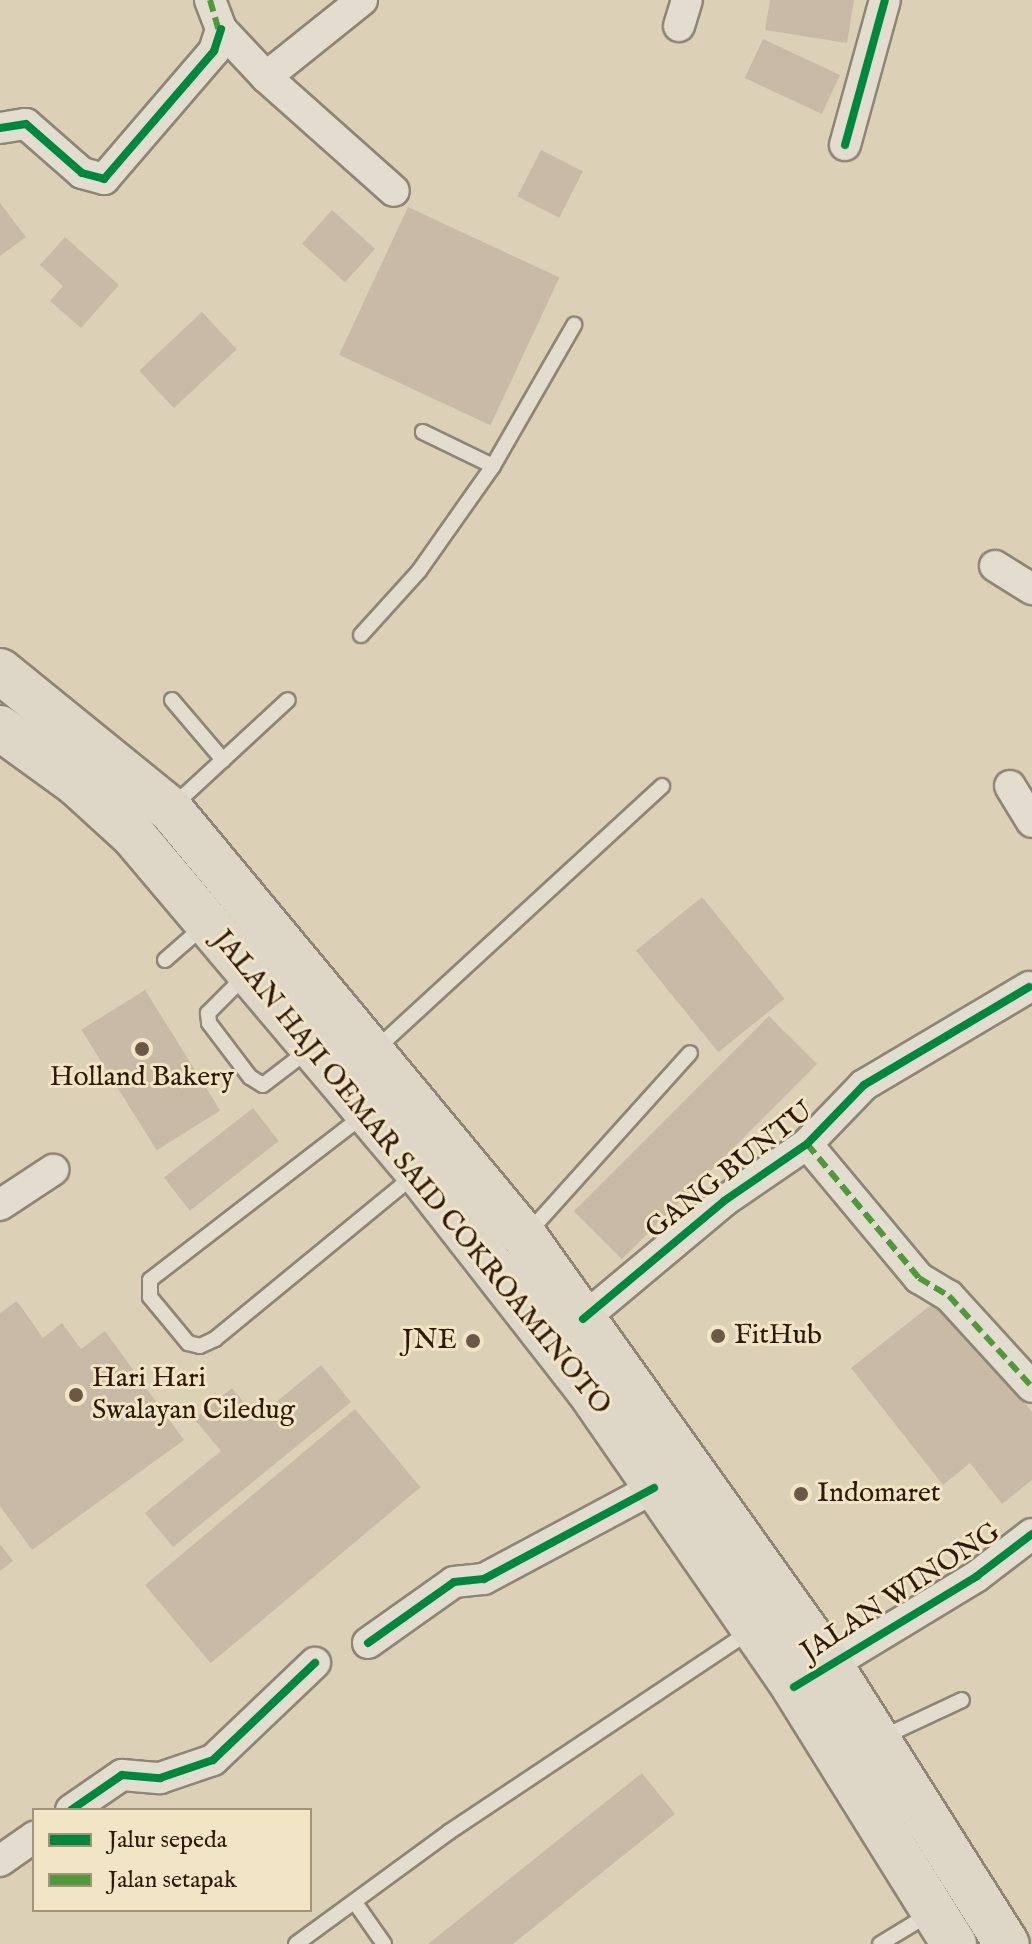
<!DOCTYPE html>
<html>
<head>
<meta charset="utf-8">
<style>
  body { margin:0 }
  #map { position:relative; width:1032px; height:1944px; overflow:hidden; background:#dcd1b6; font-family:"IM FELL English",serif }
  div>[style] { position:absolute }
  .building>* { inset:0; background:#c9baa6; transform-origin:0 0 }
  .roads { filter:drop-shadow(2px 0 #8e8575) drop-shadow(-2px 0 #8e8575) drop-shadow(0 2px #8e8575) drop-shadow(0 -2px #8e8575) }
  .lane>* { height:14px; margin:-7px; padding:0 7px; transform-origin:7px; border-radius:7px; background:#e3ddd0 }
  .street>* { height:30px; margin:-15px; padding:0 15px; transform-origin:15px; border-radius:15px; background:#e3ddd0 }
  .primary>* { height:44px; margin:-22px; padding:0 22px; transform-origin:22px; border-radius:22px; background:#ded7c8 }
  .quiet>* { height:6px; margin-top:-3px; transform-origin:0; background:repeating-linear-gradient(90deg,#50993a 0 12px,transparent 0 18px) }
  .cycleway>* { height:8px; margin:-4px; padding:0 4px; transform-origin:4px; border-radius:4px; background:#00873e }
  .dots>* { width:22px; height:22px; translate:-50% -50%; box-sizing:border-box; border:4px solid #f2e5c6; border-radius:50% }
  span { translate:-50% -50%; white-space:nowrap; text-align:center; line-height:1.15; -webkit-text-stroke:6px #f2e5c6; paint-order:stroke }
  .poi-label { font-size:28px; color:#2e1908 }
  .left { translate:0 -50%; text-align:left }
  .right { translate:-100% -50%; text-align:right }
  .street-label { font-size:28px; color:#2e1908 }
  .legend { position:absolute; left:32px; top:1808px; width:280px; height:104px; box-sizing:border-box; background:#f2e5c6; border:2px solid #a4937a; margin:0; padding:10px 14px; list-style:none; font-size:24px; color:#2e1908 }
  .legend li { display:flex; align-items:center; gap:16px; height:40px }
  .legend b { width:40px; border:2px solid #a4937a }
</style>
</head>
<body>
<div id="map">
  <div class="building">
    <div style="clip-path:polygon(770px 0,854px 0,847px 43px,765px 30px)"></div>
    <div style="left:763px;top:39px;width:85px;height:43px;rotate:25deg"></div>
    <div style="left:541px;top:150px;width:47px;height:52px;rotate:27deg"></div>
    <div style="clip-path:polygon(0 203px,26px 237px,0 256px)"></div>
    <div style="left:408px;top:207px;width:167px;height:163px;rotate:25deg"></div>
    <div style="left:332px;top:210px;width:58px;height:45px;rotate:42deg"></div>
    <div style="clip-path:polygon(65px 237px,119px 285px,81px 328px,50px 301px,63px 286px,40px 265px)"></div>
    <div style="left:202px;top:312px;width:51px;height:86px;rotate:47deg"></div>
    <div style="left:702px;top:897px;width:131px;height:85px;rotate:51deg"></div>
    <div style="left:145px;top:990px;width:142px;height:75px;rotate:58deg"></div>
    <div style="left:769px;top:1016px;width:68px;height:276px;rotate:45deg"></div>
    <div style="left:253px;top:1108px;width:42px;height:113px;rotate:52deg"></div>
    <div style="clip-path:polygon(941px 1297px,1032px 1412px,1032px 1480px,1002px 1504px,970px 1463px,943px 1485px,851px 1368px)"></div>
    <div style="clip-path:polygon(17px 1301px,43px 1338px,62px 1323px,81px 1349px,105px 1331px,184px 1440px,32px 1550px,0 1506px,0 1313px)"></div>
    <div style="clip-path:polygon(321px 1365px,351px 1402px,173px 1547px,145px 1513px,221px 1451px,194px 1419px,232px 1388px,257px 1418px)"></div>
    <div style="left:355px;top:1409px;width:102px;height:274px;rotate:50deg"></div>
    <div style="clip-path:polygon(0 1544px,13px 1561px,0 1571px)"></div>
    <div style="clip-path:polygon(642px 1773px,675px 1814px,513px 1944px,428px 1944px)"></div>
  </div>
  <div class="roads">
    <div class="lane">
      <div style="left:493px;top:466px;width:163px;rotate:-60.1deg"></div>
      <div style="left:361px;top:635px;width:86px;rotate:-47.8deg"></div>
      <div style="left:419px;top:571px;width:128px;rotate:-54.8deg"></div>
      <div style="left:493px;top:466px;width:78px;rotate:-154.1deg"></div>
      <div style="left:172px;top:700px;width:79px;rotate:49.6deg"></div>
      <div style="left:173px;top:806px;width:156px;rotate:-42.7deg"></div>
      <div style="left:165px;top:960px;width:52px;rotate:-41.1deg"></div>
      <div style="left:246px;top:975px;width:54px;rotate:135deg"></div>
      <div style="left:208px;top:1013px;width:10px;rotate:84deg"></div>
      <div style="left:209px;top:1023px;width:68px;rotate:52.8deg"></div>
      <div style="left:250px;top:1077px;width:15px;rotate:32deg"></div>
      <div style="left:263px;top:1085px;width:59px;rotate:-37.5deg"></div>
      <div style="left:375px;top:1050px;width:390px;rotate:-42.6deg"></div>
      <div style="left:364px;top:1115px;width:270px;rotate:142.4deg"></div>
      <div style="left:150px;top:1280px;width:17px;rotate:90deg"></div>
      <div style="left:150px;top:1297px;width:60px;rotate:50.4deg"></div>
      <div style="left:188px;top:1343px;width:12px;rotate:14deg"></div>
      <div style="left:200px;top:1346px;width:17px;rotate:-25deg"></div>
      <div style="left:215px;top:1339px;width:259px;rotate:-39.4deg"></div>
      <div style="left:528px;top:1233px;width:242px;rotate:-48deg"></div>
      <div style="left:883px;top:1737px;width:87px;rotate:-25.1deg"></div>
      <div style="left:356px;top:1904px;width:49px;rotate:55deg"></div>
      <div style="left:296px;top:1944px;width:190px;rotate:-36.2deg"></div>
      <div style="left:449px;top:1832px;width:362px;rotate:-33.7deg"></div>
      <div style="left:880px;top:1944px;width:60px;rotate:-31.3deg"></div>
    </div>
    <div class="street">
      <div style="left:210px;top:0;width:31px;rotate:69deg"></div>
      <div style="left:221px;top:29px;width:66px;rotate:46.8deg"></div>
      <div style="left:266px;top:77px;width:171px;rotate:41.7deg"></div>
      <div style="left:679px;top:26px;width:27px;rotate:-73deg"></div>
      <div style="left:266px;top:77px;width:123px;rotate:-38.7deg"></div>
      <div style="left:0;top:128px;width:26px;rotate:-9deg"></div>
      <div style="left:26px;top:124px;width:74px;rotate:41.2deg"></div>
      <div style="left:82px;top:173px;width:23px;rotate:15deg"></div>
      <div style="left:104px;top:179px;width:169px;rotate:-49.3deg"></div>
      <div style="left:214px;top:51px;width:23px;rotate:-72deg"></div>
      <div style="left:845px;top:145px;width:150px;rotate:-74.6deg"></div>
      <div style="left:995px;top:566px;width:44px;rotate:31.9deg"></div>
      <div style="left:1010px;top:786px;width:42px;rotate:58.6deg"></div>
      <div style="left:807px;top:1144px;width:175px;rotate:50.1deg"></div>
      <div style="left:919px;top:1278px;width:35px;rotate:31deg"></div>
      <div style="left:949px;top:1296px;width:123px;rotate:47.6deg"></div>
      <div style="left:0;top:1205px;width:64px;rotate:-33.4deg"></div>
      <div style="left:583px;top:1319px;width:184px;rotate:-39.9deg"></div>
      <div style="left:724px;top:1201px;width:101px;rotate:-34.5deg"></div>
      <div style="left:807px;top:1144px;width:82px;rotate:-46deg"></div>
      <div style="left:864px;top:1085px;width:192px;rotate:-30.7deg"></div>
      <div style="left:368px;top:1643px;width:105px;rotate:-35.3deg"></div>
      <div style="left:454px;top:1582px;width:30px;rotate:-6deg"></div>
      <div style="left:484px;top:1579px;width:193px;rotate:-28.2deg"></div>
      <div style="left:816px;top:1674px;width:188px;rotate:-31.3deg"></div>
      <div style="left:977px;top:1576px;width:69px;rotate:-37.4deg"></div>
      <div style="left:71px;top:1810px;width:62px;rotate:-34.5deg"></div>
      <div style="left:122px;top:1775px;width:38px;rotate:5deg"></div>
      <div style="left:160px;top:1778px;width:56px;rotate:-18.8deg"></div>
      <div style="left:213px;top:1760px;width:141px;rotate:-43.6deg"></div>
      <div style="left:0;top:1861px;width:42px;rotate:-35.2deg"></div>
    </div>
    <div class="primary">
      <div style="left:0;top:671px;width:219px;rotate:39.1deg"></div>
      <div style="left:170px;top:809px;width:556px;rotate:50.33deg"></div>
      <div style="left:525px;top:1237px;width:527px;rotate:54.5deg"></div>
      <div style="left:831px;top:1666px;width:329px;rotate:57.7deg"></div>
      <div style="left:0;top:728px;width:94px;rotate:35.9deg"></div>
      <div style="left:76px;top:783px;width:79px;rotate:42.4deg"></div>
      <div style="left:134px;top:836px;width:441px;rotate:49.8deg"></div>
      <div style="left:419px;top:1173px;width:274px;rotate:52deg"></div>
      <div style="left:588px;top:1389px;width:362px;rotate:55.3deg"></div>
      <div style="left:794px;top:1687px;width:303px;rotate:58.1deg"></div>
    </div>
  </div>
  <div class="quiet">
    <div style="left:210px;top:0;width:35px;rotate:74deg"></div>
    <div style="left:807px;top:1144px;width:175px;rotate:50.1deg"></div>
    <div style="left:919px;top:1278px;width:35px;rotate:31deg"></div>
    <div style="left:949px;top:1296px;width:123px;rotate:47.6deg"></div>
  </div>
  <div class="cycleway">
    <div style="left:0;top:128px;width:26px;rotate:-9deg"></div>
    <div style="left:26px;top:124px;width:74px;rotate:41.2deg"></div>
    <div style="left:82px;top:173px;width:23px;rotate:15deg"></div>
    <div style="left:104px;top:179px;width:169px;rotate:-49.3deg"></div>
    <div style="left:214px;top:51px;width:23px;rotate:-72deg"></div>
    <div style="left:845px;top:145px;width:150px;rotate:-74.6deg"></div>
    <div style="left:583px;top:1319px;width:184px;rotate:-39.9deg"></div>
    <div style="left:724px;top:1201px;width:101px;rotate:-34.5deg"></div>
    <div style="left:807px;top:1144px;width:82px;rotate:-46deg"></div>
    <div style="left:864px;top:1085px;width:192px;rotate:-30.7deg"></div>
    <div style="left:368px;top:1643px;width:105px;rotate:-35.3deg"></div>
    <div style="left:454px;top:1582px;width:30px;rotate:-6deg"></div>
    <div style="left:484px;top:1579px;width:193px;rotate:-28.2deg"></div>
    <div style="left:794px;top:1687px;width:214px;rotate:-31.2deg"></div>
    <div style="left:977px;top:1576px;width:69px;rotate:-37.4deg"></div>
    <div style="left:71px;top:1810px;width:62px;rotate:-34.5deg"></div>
    <div style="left:122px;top:1775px;width:38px;rotate:5deg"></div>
    <div style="left:160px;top:1778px;width:56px;rotate:-18.8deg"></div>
    <div style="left:213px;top:1760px;width:141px;rotate:-43.6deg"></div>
  </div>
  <div class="dots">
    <div style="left:142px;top:1049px;background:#6b5945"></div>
    <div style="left:718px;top:1336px;background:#6b5945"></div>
    <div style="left:473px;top:1341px;background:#6b5945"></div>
    <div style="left:76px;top:1395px;background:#6b5945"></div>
    <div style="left:801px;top:1494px;background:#6b5945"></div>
  </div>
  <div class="poi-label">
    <span style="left:142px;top:1078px">Holland Bakery</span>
    <span class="left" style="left:734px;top:1336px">FitHub</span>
    <span class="right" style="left:457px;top:1341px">JNE</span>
    <span class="left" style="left:92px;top:1395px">Hari Hari<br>Swalayan Ciledug</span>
    <span class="left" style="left:817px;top:1494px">Indomaret</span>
  </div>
  <div class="street-label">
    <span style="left:730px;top:1171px;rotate:-38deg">GANG BUNTU</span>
    <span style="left:411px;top:1173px;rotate:51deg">JALAN HAJI OEMAR SAID COKROAMINOTO</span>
    <span style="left:901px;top:1593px;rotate:-33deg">JALAN WINONG</span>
  </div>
  <ul class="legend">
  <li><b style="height:10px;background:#00873e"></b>Jalur sepeda</li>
  <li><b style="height:10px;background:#50993a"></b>Jalan setapak</li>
  </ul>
</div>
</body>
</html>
